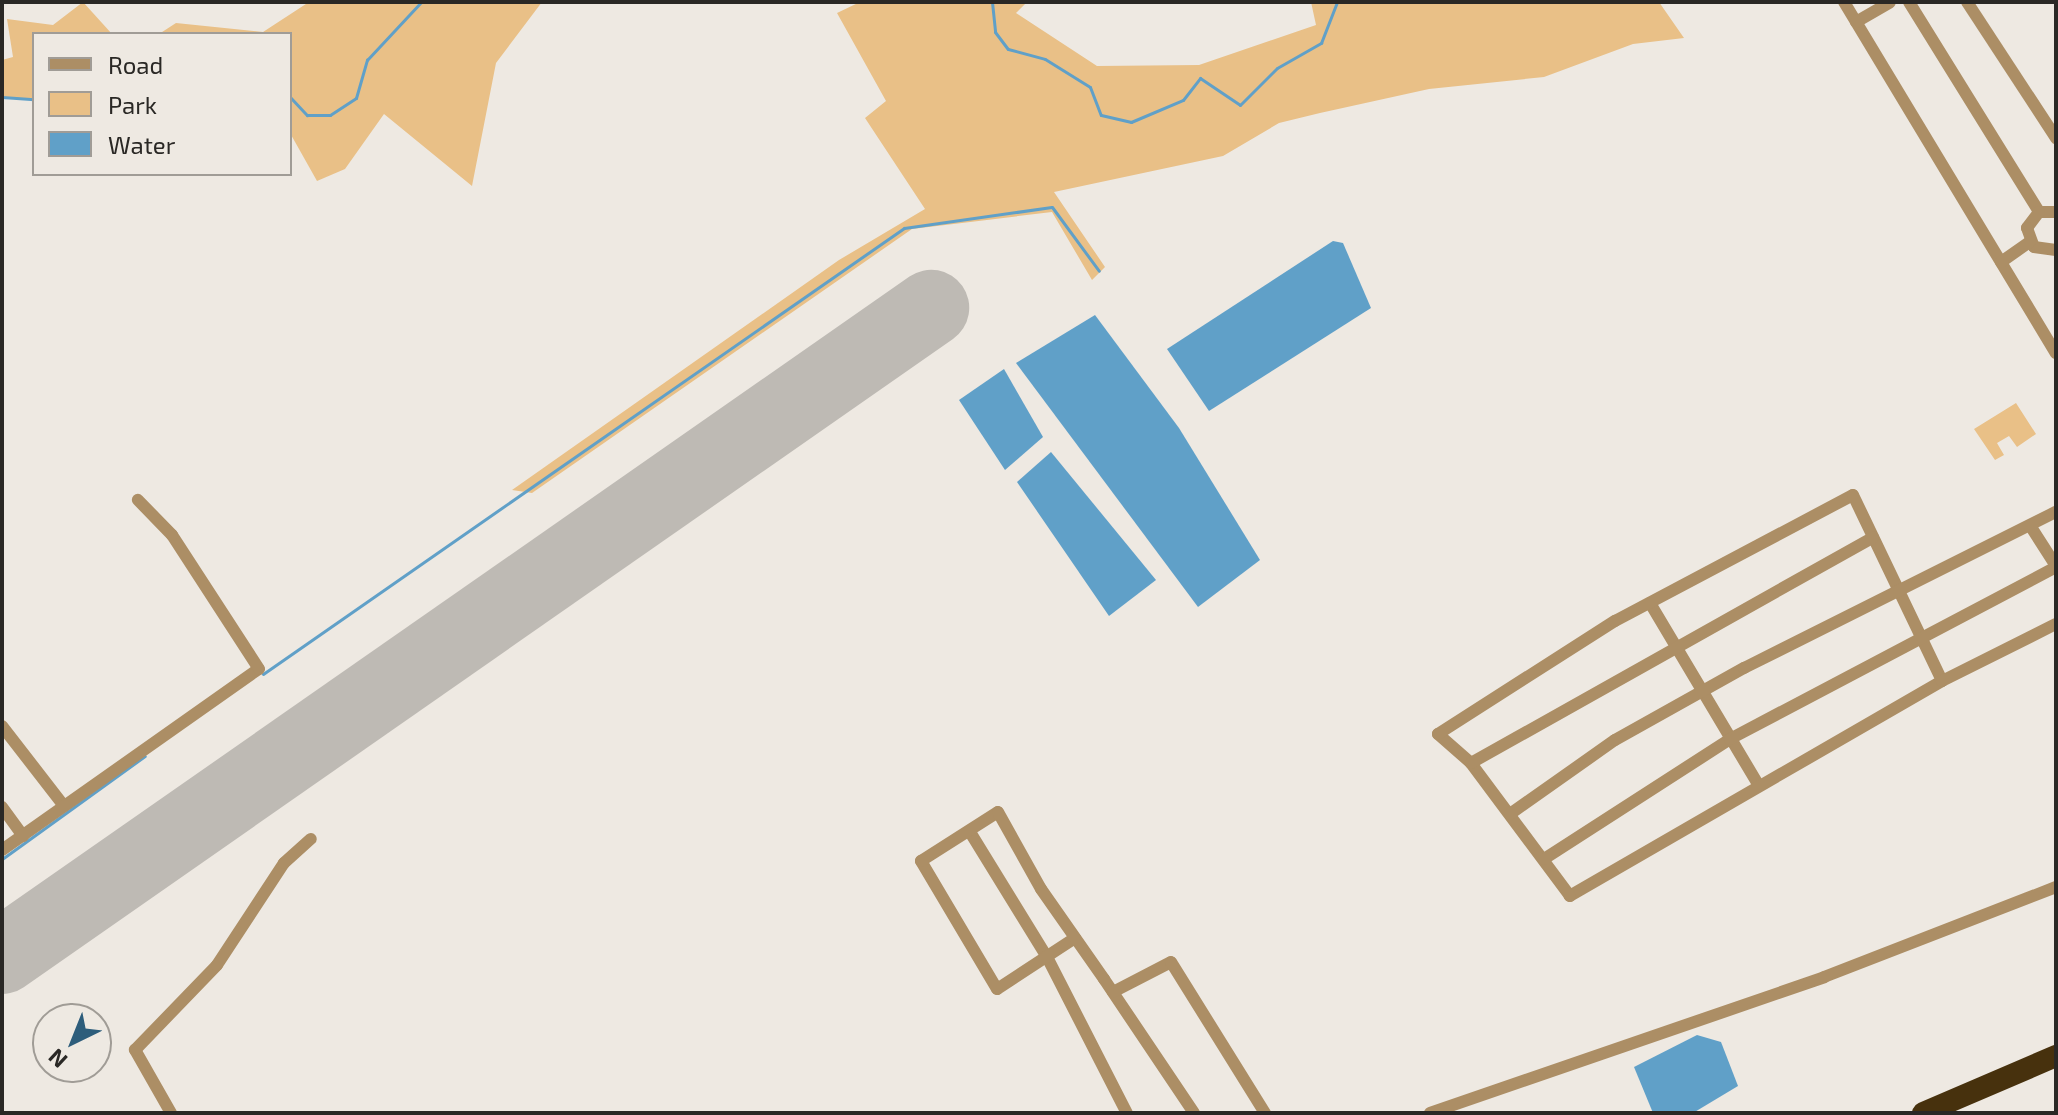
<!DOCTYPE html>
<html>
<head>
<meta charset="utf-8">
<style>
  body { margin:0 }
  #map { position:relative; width:2058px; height:1115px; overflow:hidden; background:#eee9e2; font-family:"Exo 2",sans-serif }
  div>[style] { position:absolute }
  .green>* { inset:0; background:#e9c087 }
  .water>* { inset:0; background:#60a0c8 }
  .stream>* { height:3px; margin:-1.5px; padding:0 1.5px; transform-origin:1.5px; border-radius:1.5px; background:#60a0c8 }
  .runway>* { height:76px; margin:-38px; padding:0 38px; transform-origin:38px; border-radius:38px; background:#bebab4 }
  .street>* { height:12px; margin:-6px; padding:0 6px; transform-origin:6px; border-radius:6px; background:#ac8e65 }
  .highway>* { height:22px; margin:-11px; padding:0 11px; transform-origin:11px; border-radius:11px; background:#47310d }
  span { translate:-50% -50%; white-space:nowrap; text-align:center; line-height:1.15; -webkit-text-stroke:8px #eee9e2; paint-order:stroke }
  .frame { position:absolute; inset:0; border:4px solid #2a2825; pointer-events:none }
  .legend { position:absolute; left:32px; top:32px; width:260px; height:144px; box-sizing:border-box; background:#eee9e2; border:2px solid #a09c96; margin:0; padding:10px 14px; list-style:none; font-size:24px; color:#2a2825 }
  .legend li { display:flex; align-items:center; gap:16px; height:40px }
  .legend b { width:40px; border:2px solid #a09c96 }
  .north { position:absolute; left:32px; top:1003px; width:80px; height:80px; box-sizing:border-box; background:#eee9e2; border:2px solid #a09c96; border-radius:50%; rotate:223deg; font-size:22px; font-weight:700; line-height:32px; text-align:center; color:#2a2825 }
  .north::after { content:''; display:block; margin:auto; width:28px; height:36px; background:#2d5d7b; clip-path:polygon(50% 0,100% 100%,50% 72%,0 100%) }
</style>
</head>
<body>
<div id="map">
  <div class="green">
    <div style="clip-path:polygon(83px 2px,112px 34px,34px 34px,34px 99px,2px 97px,2px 60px,13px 57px,7px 19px,53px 25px)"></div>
    <div style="clip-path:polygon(309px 2px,542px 2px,496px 63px,472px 186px,384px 114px,345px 169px,317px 181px,290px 133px,290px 34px,159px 34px,176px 23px,263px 32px)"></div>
    <div style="clip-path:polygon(860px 2px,1027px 2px,1016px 13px,1097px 66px,1199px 65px,1316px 25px,1311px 2px,1659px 2px,1684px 38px,1633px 44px,1544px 77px,1429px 89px,1320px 113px,1279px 123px,1223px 156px,1054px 192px,1105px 267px,1092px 280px,1052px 212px,912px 229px,532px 493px,512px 490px,839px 260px,925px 209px,865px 118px,886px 101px,837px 13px)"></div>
    <div style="clip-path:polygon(2016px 403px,2036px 434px,2017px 447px,2009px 436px,1997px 443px,2004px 455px,1995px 460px,1974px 429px)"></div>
  </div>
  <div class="water">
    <div style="clip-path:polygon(1333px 241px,1343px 243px,1371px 308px,1209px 411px,1167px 349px)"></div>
    <div style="clip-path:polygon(1095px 315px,1179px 428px,1260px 560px,1198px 607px,1016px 363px)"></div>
    <div style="clip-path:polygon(1004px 369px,1043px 437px,1005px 470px,959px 400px)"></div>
    <div style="clip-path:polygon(1051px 452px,1156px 580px,1109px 616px,1017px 482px)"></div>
    <div style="clip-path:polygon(1697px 1035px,1721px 1042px,1738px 1086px,1693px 1113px,1653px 1113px,1634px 1067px)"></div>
  </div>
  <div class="stream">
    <div style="left:992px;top:2px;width:30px;rotate:84deg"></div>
    <div style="left:995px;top:32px;width:21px;rotate:53deg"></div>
    <div style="left:1008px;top:49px;width:38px;rotate:15deg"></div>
    <div style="left:1045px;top:59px;width:53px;rotate:31.9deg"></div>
    <div style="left:1090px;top:87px;width:30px;rotate:69deg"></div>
    <div style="left:1101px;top:115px;width:31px;rotate:13deg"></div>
    <div style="left:1131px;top:122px;width:56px;rotate:-22.9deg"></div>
    <div style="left:1183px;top:100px;width:28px;rotate:-52deg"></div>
    <div style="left:1200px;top:78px;width:48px;rotate:34deg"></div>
    <div style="left:1240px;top:105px;width:52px;rotate:-45deg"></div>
    <div style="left:1277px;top:68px;width:51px;rotate:-29.6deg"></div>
    <div style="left:1321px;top:43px;width:44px;rotate:-68.7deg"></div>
    <div style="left:2px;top:97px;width:32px;rotate:4deg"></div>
    <div style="left:290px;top:97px;width:25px;rotate:47deg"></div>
    <div style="left:307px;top:115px;width:23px"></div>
    <div style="left:330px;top:115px;width:31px;rotate:-33deg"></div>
    <div style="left:356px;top:98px;width:40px;rotate:-74deg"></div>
    <div style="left:367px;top:60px;width:79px;rotate:-47deg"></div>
    <div style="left:263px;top:674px;width:781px;rotate:-34.83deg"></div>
    <div style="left:904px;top:228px;width:149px;rotate:-8.1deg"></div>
    <div style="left:1052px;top:207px;width:79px;rotate:53.7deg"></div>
    <div style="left:2px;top:859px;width:176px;rotate:-35.8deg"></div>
  </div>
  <div class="runway">
    <div style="left:2px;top:956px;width:1133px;rotate:-34.9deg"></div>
  </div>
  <div class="street">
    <div style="left:1844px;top:2px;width:410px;rotate:58.9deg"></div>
    <div style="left:1909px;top:2px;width:247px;rotate:58.2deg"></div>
    <div style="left:1967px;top:2px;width:163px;rotate:56.8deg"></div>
    <div style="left:1856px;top:22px;width:39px;rotate:-30deg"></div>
    <div style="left:2056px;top:212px;width:17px;rotate:180deg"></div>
    <div style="left:2039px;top:212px;width:20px;rotate:127deg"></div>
    <div style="left:2027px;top:228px;width:20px;rotate:70deg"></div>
    <div style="left:2034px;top:247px;width:22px;rotate:8deg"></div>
    <div style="left:2001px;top:262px;width:35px;rotate:-35deg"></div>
    <div style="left:2031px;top:527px;width:46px;rotate:57.3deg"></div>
    <div style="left:1650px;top:603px;width:211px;rotate:59.2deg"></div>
    <div style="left:1942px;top:681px;width:430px;rotate:150deg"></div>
    <div style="left:1570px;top:896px;width:166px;rotate:-126.7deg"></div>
    <div style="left:1471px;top:763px;width:44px;rotate:-138.7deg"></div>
    <div style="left:1438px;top:734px;width:210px;rotate:-32.6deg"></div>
    <div style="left:1615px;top:621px;width:269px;rotate:-27.9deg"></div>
    <div style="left:1853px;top:495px;width:206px;rotate:64.4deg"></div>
    <div style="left:1942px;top:681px;width:127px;rotate:-26.6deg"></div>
    <div style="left:2px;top:726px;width:101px;rotate:52.2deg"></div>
    <div style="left:1471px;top:763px;width:461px;rotate:-29.3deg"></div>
    <div style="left:2px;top:807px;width:36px;rotate:54deg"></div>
    <div style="left:1510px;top:814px;width:128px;rotate:-35.2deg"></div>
    <div style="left:1615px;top:740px;width:148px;rotate:-29.2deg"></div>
    <div style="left:1744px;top:668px;width:349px;rotate:-26.6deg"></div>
    <div style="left:970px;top:832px;width:147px;rotate:58.4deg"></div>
    <div style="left:1047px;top:957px;width:175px;rotate:62.9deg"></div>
    <div style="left:2px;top:850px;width:314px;rotate:-35.2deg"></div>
    <div style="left:259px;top:669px;width:160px;rotate:-123deg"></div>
    <div style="left:172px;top:535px;width:49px;rotate:-134.2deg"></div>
    <div style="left:1544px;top:859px;width:221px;rotate:-32.8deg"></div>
    <div style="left:1730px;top:739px;width:369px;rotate:-27.8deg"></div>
    <div style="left:1075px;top:938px;width:93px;rotate:146.8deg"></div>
    <div style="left:997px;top:989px;width:149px;rotate:-120.7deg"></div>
    <div style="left:921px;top:861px;width:91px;rotate:-32.5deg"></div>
    <div style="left:998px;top:812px;width:88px;rotate:60.8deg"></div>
    <div style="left:1041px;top:889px;width:110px;rotate:55deg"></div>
    <div style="left:1104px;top:979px;width:161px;rotate:56.1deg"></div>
    <div style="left:1113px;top:992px;width:65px;rotate:-27.3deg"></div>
    <div style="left:1171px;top:962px;width:178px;rotate:58.1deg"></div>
    <div style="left:171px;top:1113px;width:73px;rotate:-119.7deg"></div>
    <div style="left:135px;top:1050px;width:118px;rotate:-46deg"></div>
    <div style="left:217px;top:965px;width:122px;rotate:-56.7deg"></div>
    <div style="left:284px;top:863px;width:36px;rotate:-42deg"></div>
    <div style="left:1430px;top:1113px;width:417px;rotate:-19deg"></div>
    <div style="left:1824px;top:977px;width:249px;rotate:-21.2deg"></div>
  </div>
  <div class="highway">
    <div style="left:1923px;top:1113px;width:145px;rotate:-23.2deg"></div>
  </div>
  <div class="frame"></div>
  <ul class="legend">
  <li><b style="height:10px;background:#ac8e65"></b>Road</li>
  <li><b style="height:22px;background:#e9c087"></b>Park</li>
  <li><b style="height:22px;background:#60a0c8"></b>Water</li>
  </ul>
  <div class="north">N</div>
</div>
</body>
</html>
